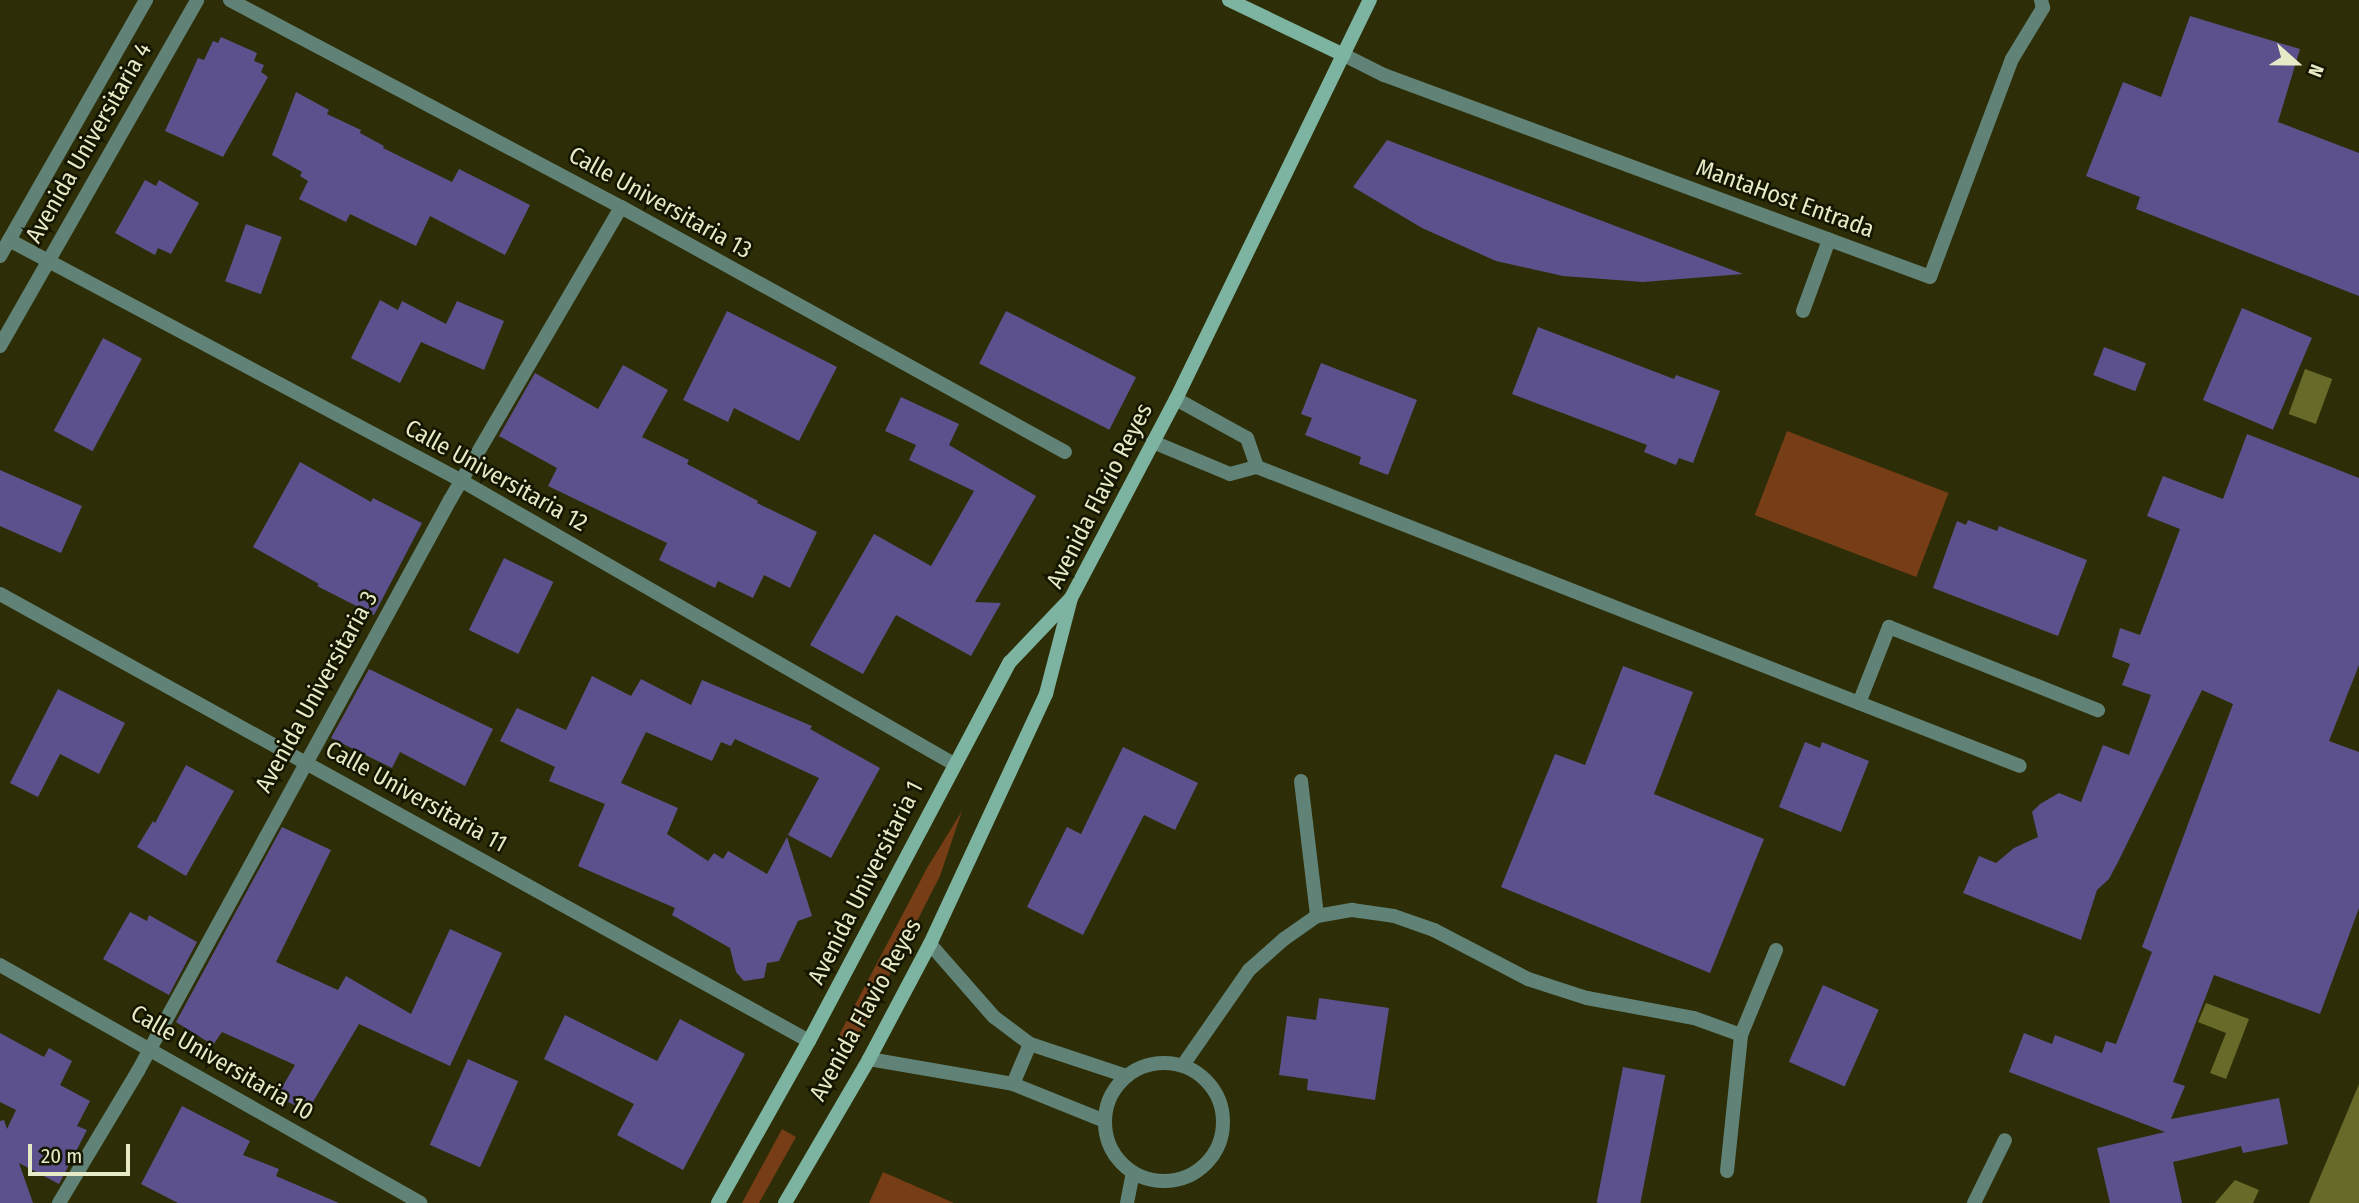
<!DOCTYPE html>
<html>
<head>
<meta charset="utf-8">
<style>
  body { margin:0 }
  #map { position:relative; width:2359px; height:1203px; overflow:hidden; background:#2d2e07; font-family:"Fira Sans Condensed",sans-serif }
  div>[style] { position:absolute }
  .green>* { inset:0; background:#773d16; transform-origin:0 0 }
  .water>* { inset:0; background:#686a2a; transform-origin:0 0 }
  .building>* { inset:0; background:#5c518c; transform-origin:0 0 }
  .lane>* { height:14px; margin:-7px; padding:0 7px; transform-origin:7px; border-radius:7px; background:#618377 }
  .street>* { height:14px; margin:-7px; padding:0 7px; transform-origin:7px; border-radius:7px; background:#618377 }
  .street>.ring { margin:-7px; padding:0; box-sizing:content-box; background:none; border:14px solid #618377; border-radius:50% }
  .secondary>* { height:14px; margin:-7px; padding:0 7px; transform-origin:7px; border-radius:7px; background:#7db4a1 }
  span { translate:-50% -50%; white-space:nowrap; text-align:center; line-height:1.15; -webkit-text-stroke:5px #151500; paint-order:stroke }
  .street-label { font-size:24px; color:#e7eac6 }
  .north { position:absolute; left:2261px; top:28px; width:70px; height:70px; -webkit-text-stroke:5px #151500; paint-order:stroke; rotate:111deg; font-size:19px; font-weight:700; line-height:28px; text-align:center; color:#e7eac6 }
  .north::after { content:''; display:block; margin:auto; width:24px; height:32px; background:#e7eac6; clip-path:polygon(50% 0,100% 100%,50% 72%,0 100%) }
  .scale { position:absolute; left:28px; top:1144px; width:102px; height:32px; box-sizing:border-box; border:4px solid #e7eac6; border-top:0; padding-left:9px; font-size:21px; line-height:24px; white-space:nowrap; color:#e7eac6; -webkit-text-stroke:5px #151500; paint-order:stroke }
</style>
</head>
<body>
<div id="map">
  <div class="green">
    <div style="left:1787px;top:431px;width:173px;height:90px;rotate:21deg"></div>
    <div style="clip-path:polygon(962px 811px,940px 876px,851px 1050px,836px 1041px,927px 868px)"></div>
    <div style="clip-path:polygon(782px 1129px,796px 1137px,759px 1203px,742px 1203px)"></div>
    <div style="clip-path:polygon(883px 1172px,954px 1203px,869px 1203px)"></div>
  </div>
  <div class="water">
    <div style="left:2305px;top:369px;width:29px;height:48px;rotate:20deg"></div>
    <div style="clip-path:polygon(2206px 1003px,2249px 1019px,2226px 1079px,2210px 1073px,2226px 1033px,2198px 1022px)"></div>
    <div style="clip-path:polygon(2359px 1084px,2359px 1203px,2309px 1203px)"></div>
    <div style="clip-path:polygon(2235px 1180px,2259px 1190px,2253px 1203px,2215px 1203px)"></div>
  </div>
  <div class="building">
    <div style="clip-path:polygon(2190px 16px,2300px 49px,2278px 122px,2359px 153px,2359px 296px,2136px 209px,2140px 197px,2086px 176px,2123px 82px,2161px 97px)"></div>
    <div style="clip-path:polygon(221px 37px,257px 53px,254px 61px,264px 65px,261px 72px,268px 77px,223px 157px,165px 131px,198px 58px,204px 60px,213px 41px,218px 43px)"></div>
    <div style="clip-path:polygon(296px 92px,329px 110px,327px 114px,361px 130px,360px 133px,384px 146px,383px 148px,452px 182px,459px 169px,530px 205px,505px 255px,430px 216px,416px 246px,350px 214px,346px 222px,299px 199px,308px 181px,300px 176px,302px 172px,272px 155px)"></div>
    <div style="clip-path:polygon(1387px 140px,1743px 274px,1643px 282px,1563px 276px,1496px 261px,1422px 228px,1353px 187px)"></div>
    <div style="clip-path:polygon(145px 180px,156px 186px,159px 180px,199px 203px,171px 254px,158px 248px,155px 255px,115px 233px)"></div>
    <div style="left:246px;top:224px;width:38px;height:61px;rotate:20deg"></div>
    <div style="clip-path:polygon(380px 300px,398px 310px,402px 301px,446px 324px,457px 301px,504px 321px,484px 370px,421px 342px,400px 383px,351px 358px)"></div>
    <div style="left:2242px;top:308px;width:76px;height:100px;rotate:23deg"></div>
    <div style="clip-path:polygon(727px 311px,837px 367px,799px 441px,734px 408px,728px 422px,683px 400px)"></div>
    <div style="left:1006px;top:311px;width:146px;height:59px;rotate:27deg"></div>
    <div style="clip-path:polygon(1538px 327px,1674px 379px,1676px 375px,1720px 391px,1693px 463px,1679px 458px,1676px 465px,1644px 452px,1647px 445px,1512px 394px)"></div>
    <div style="left:103px;top:338px;width:44px;height:105px;rotate:28deg"></div>
    <div style="left:2104px;top:347px;width:45px;height:30px;rotate:21deg"></div>
    <div style="clip-path:polygon(1321px 363px,1417px 400px,1388px 475px,1359px 464px,1361px 457px,1305px 435px,1312px 418px,1301px 414px)"></div>
    <div style="clip-path:polygon(623px 365px,668px 390px,642px 437px,689px 460px,687px 464px,758px 501px,757px 503px,817px 532px,790px 588px,764px 575px,753px 598px,718px 581px,715px 588px,659px 560px,667px 543px,548px 486px,557px 468px,499px 436px,535px 373px,598px 409px)"></div>
    <div style="clip-path:polygon(901px 397px,959px 424px,949px 445px,1036px 496px,975px 602px,1001px 603px,971px 656px,896px 615px,863px 674px,810px 645px,874px 534px,931px 566px,974px 491px,909px 460px,916px 445px,885px 431px)"></div>
    <div style="clip-path:polygon(2247px 434px,2359px 478px,2359px 665px,2329px 741px,2359px 752px,2359px 908px,2320px 1014px,2214px 975px,2173px 1082px,2185px 1086px,2171px 1119px,2279px 1098px,2288px 1144px,2243px 1153px,2241px 1146px,2173px 1162px,2182px 1203px,2110px 1203px,2097px 1148px,2165px 1132px,2009px 1072px,2024px 1033px,2052px 1044px,2055px 1035px,2102px 1053px,2106px 1041px,2116px 1044px,2152px 952px,2142px 947px,2233px 704px,2202px 690px,2119px 860px,2109px 879px,2097px 890px,2081px 940px,1963px 893px,1979px 856px,1996px 863px,2014px 848px,2038px 837px,2032px 812px,2040px 804px,2059px 793px,2081px 802px,2103px 745px,2129px 755px,2151px 695px,2122px 685px,2130px 664px,2112px 657px,2120px 628px,2140px 635px,2180px 529px,2147px 516px,2163px 476px,2223px 499px)"></div>
    <div style="clip-path:polygon(300px 462px,371px 502px,373px 498px,422px 523px,374px 615px,317px 586px,319px 584px,253px 547px)"></div>
    <div style="clip-path:polygon(0 470px,82px 506px,61px 553px,0 526px)"></div>
    <div style="clip-path:polygon(1968px 520px,1997px 531px,1999px 526px,2087px 560px,2058px 636px,1933px 588px,1957px 521px,1966px 525px)"></div>
    <div style="left:504px;top:558px;width:55px;height:80px;rotate:26deg"></div>
    <div style="clip-path:polygon(1623px 666px,1693px 692px,1654px 794px,1764px 839px,1710px 973px,1501px 887px,1555px 754px,1585px 765px)"></div>
    <div style="clip-path:polygon(369px 669px,493px 729px,465px 786px,400px 752px,392px 768px,331px 738px)"></div>
    <div style="clip-path:polygon(592px 676px,631px 696px,641px 679px,691px 705px,702px 680px,812px 726px,810px 729px,880px 768px,831px 858px,788px 835px,819px 778px,735px 739px,731px 746px,721px 742px,712px 761px,646px 732px,621px 783px,678px 808px,667px 834px,708px 861px,714px 853px,723px 859px,728px 851px,767px 874px,787px 837px,812px 916px,798px 921px,779px 961px,767px 963px,764px 978px,744px 981px,736px 972px,730px 948px,672px 915px,675px 908px,578px 866px,605px 804px,549px 781px,555px 767px,500px 741px,517px 708px,566px 730px)"></div>
    <div style="clip-path:polygon(58px 689px,125px 723px,99px 774px,60px 754px,38px 797px,10px 783px)"></div>
    <div style="clip-path:polygon(1805px 742px,1820px 748px,1822px 742px,1869px 761px,1841px 832px,1779px 807px)"></div>
    <div style="clip-path:polygon(1123px 747px,1198px 783px,1175px 830px,1144px 815px,1083px 935px,1027px 907px,1067px 827px,1081px 834px)"></div>
    <div style="clip-path:polygon(186px 765px,234px 791px,186px 876px,137px 847px,153px 821px,155px 823px)"></div>
    <div style="clip-path:polygon(282px 827px,331px 850px,276px 962px,338px 990px,346px 976px,411px 1014px,450px 929px,502px 953px,450px 1066px,359px 1024px,307px 1112px,277px 1096px,295px 1065px,222px 1032px,213px 1045px,176px 1022px)"></div>
    <div style="clip-path:polygon(130px 912px,147px 921px,149px 915px,197px 942px,169px 995px,103px 959px)"></div>
    <div style="left:1823px;top:985px;width:61px;height:84px;rotate:24deg"></div>
    <div style="clip-path:polygon(1319px 998px,1389px 1008px,1375px 1100px,1307px 1090px,1308px 1079px,1279px 1075px,1287px 1016px,1316px 1020px)"></div>
    <div style="clip-path:polygon(565px 1015px,657px 1061px,680px 1019px,745px 1054px,683px 1170px,617px 1135px,634px 1104px,544px 1059px)"></div>
    <div style="clip-path:polygon(0 1033px,44px 1057px,49px 1048px,72px 1061px,60px 1085px,90px 1101px,77px 1126px,87px 1130px,59px 1184px,19px 1163px,33px 1203px,0 1203px,0 1121px,4px 1120px,7px 1129px,16px 1110px,0 1102px)"></div>
    <div style="left:468px;top:1059px;width:55px;height:94px;rotate:24deg"></div>
    <div style="left:1623px;top:1067px;width:43px;height:138px;rotate:11deg"></div>
    <div style="clip-path:polygon(182px 1106px,250px 1141px,243px 1155px,279px 1169px,276px 1176px,339px 1203px,178px 1203px,141px 1184px)"></div>
  </div>
  <div class="lane">
    <div style="left:1344px;top:55px;width:45px;rotate:26.6deg"></div>
    <div style="left:1384px;top:75px;width:582px;rotate:20.3deg"></div>
    <div style="left:1930px;top:277px;width:233px;rotate:-69.4deg"></div>
    <div style="left:2012px;top:59px;width:60px;rotate:-58.7deg"></div>
    <div style="left:2043px;top:8px;width:8px;rotate:-104deg"></div>
    <div style="left:1803px;top:311px;width:76px;rotate:-69.9deg"></div>
    <div style="left:1176px;top:399px;width:81px;rotate:28.8deg"></div>
    <div style="left:1247px;top:438px;width:31px;rotate:71deg"></div>
    <div style="left:1153px;top:442px;width:83px;rotate:22.6deg"></div>
    <div style="left:1230px;top:474px;width:28px;rotate:-15deg"></div>
    <div style="left:1257px;top:467px;width:819px;rotate:21.4deg"></div>
    <div style="left:1859px;top:703px;width:82px;rotate:-68.5deg"></div>
    <div style="left:1889px;top:627px;width:225px;rotate:21.7deg"></div>
  </div>
  <div class="street">
    <div style="left:230px;top:0;width:442px;rotate:27.9deg"></div>
    <div style="left:621px;top:207px;width:507px;rotate:28.89deg"></div>
    <div style="left:9px;top:240px;width:513px;rotate:28.01deg"></div>
    <div style="left:462px;top:481px;width:568px;rotate:29.91deg"></div>
    <div style="left:0;top:256px;width:295px;rotate:-60.3deg"></div>
    <div style="left:0;top:346px;width:398px;rotate:-60.3deg"></div>
    <div style="left:0;top:594px;width:924px;rotate:28.92deg"></div>
    <div style="left:1301px;top:781px;width:136px;rotate:83.2deg"></div>
    <div style="left:930px;top:944px;width:97px;rotate:48.8deg"></div>
    <div style="left:994px;top:1017px;width:45px;rotate:36.9deg"></div>
    <div style="left:1030px;top:1044px;width:102px;rotate:18.3deg"></div>
    <div style="left:0;top:965px;width:483px;rotate:29.5deg"></div>
    <div style="left:869px;top:1059px;width:146px;rotate:9.8deg"></div>
    <div style="left:1013px;top:1084px;width:99px;rotate:21.9deg"></div>
    <div class="ring" style="left:1105px;top:1063px;width:104px;height:104px"></div>
    <div style="left:1183px;top:1065px;width:116px;rotate:-55.2deg"></div>
    <div style="left:1249px;top:970px;width:47px;rotate:-41.5deg"></div>
    <div style="left:1284px;top:939px;width:40px;rotate:-34.9deg"></div>
    <div style="left:1317px;top:916px;width:36px;rotate:-10deg"></div>
    <div style="left:1352px;top:910px;width:42px;rotate:8.1deg"></div>
    <div style="left:1394px;top:916px;width:42px;rotate:19.3deg"></div>
    <div style="left:1434px;top:930px;width:106px;rotate:27.5deg"></div>
    <div style="left:1528px;top:979px;width:62px;rotate:17.9deg"></div>
    <div style="left:1587px;top:998px;width:109px;rotate:10.6deg"></div>
    <div style="left:1694px;top:1018px;width:50px;rotate:19.9deg"></div>
    <div style="left:1013px;top:1084px;width:43px;rotate:-67deg"></div>
    <div style="left:1727px;top:1171px;width:137px;rotate:-84.1deg"></div>
    <div style="left:1741px;top:1035px;width:92px;rotate:-67.6deg"></div>
    <div style="left:59px;top:1203px;width:154px;rotate:-59.1deg"></div>
    <div style="left:138px;top:1071px;width:651px;rotate:-61.35deg"></div>
    <div style="left:450px;top:500px;width:339px;rotate:-59.7deg"></div>
    <div style="left:1127px;top:1203px;width:31px;rotate:-79deg"></div>
    <div style="left:1974px;top:1203px;width:70px;rotate:-63.8deg"></div>
  </div>
  <div class="secondary">
    <div style="left:1229px;top:0;width:127px;rotate:25.6deg"></div>
    <div style="left:718px;top:1203px;width:186px;rotate:-60.7deg"></div>
    <div style="left:809px;top:1041px;width:429px;rotate:-62.1deg"></div>
    <div style="left:1010px;top:662px;width:87px;rotate:-46.4deg"></div>
    <div style="left:785px;top:1203px;width:167px;rotate:-59.7deg"></div>
    <div style="left:869px;top:1059px;width:130px;rotate:-62.1deg"></div>
    <div style="left:930px;top:944px;width:276px;rotate:-65.1deg"></div>
    <div style="left:1046px;top:694px;width:99px;rotate:-75.4deg"></div>
    <div style="left:1071px;top:598px;width:225px;rotate:-62.2deg"></div>
    <div style="left:1176px;top:399px;width:444px;rotate:-64.1deg"></div>
  </div>
  <div class="street-label">
    <span style="left:89px;top:143px;rotate:-60deg">Avenida Universitaria 4</span>
    <span style="left:1785px;top:199px;rotate:20deg">MantaHost Entrada</span>
    <span style="left:660px;top:203px;rotate:29deg">Calle Universitaria 13</span>
    <span style="left:496px;top:476px;rotate:29deg">Calle Universitaria 12</span>
    <span style="left:1100px;top:496px;rotate:-63deg">Avenida Flavio Reyes</span>
    <span style="left:317px;top:692px;rotate:-61deg">Avenida Universitaria 3</span>
    <span style="left:416px;top:797px;rotate:29deg">Calle Universitaria 11</span>
    <span style="left:866px;top:883px;rotate:-63deg">Avenida Universitaria 1</span>
    <span style="left:866px;top:1010px;rotate:-61deg">Avenida Flavio Reyes</span>
    <span style="left:222px;top:1063px;rotate:30deg">Calle Universitaria 10</span>
  </div>
  <div class="north">N</div>
  <div class="scale">20 m</div>
</div>
</body>
</html>
